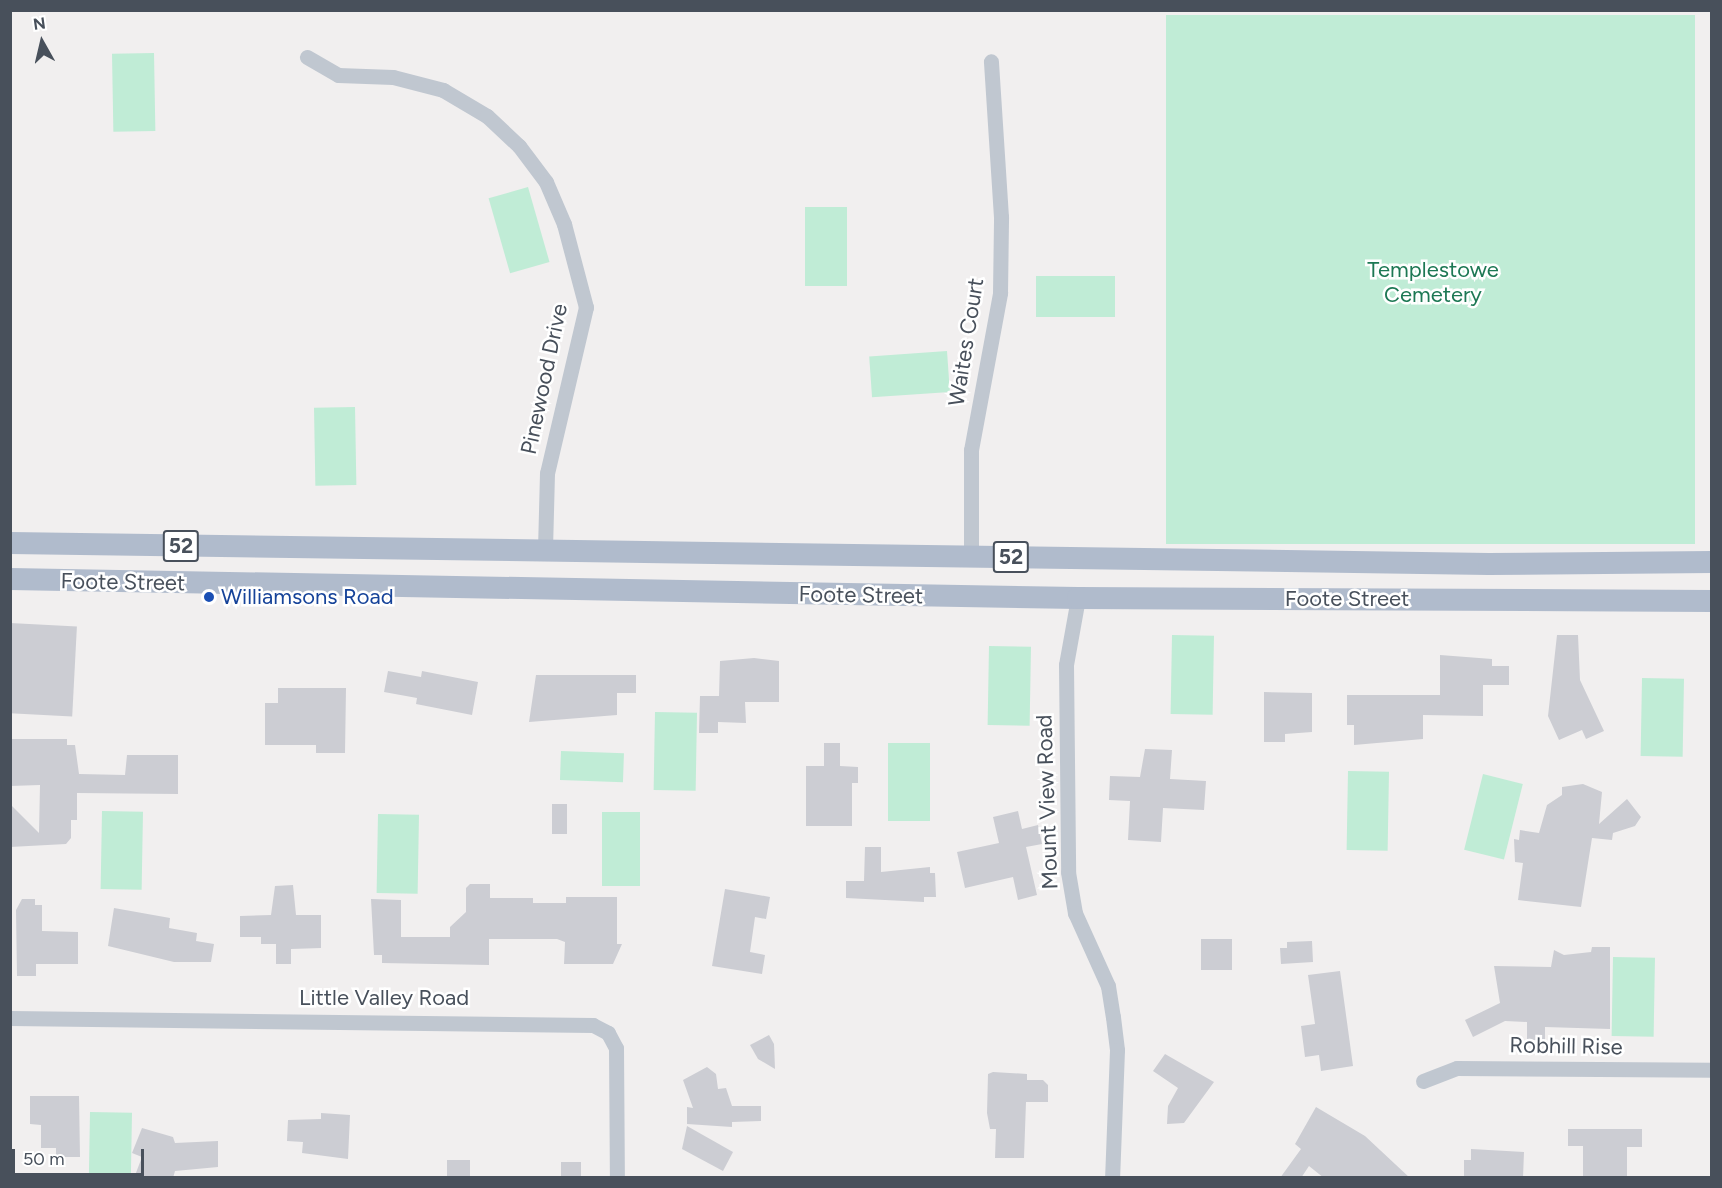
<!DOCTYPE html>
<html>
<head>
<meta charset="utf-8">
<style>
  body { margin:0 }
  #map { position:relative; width:1722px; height:1188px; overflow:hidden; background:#f1efef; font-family:Figtree,sans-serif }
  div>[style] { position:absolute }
  .green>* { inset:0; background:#c0ecd6; transform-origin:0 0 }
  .building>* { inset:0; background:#cccdd3; transform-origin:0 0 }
  .street>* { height:15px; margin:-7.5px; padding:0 7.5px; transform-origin:7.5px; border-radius:7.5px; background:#c0c7d0 }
  .primary>* { height:22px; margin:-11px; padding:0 11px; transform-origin:11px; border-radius:11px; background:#b0bbcc }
  .dots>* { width:16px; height:16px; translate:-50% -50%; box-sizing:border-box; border:3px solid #fff; border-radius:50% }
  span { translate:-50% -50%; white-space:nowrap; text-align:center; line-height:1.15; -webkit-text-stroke:5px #fff; paint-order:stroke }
  .shield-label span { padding:2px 4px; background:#fff; border:2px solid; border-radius:4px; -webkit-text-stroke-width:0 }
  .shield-label { font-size:21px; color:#48505b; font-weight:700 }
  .park-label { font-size:22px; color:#1d7854 }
  .street-label { font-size:22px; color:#48505b }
  .transit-label { font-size:22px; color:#164399 }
  .left { translate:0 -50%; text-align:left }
  .frame { position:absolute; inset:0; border:12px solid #48505b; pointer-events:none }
  .north { position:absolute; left:12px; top:12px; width:60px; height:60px; -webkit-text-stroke:4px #fff; paint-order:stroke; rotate:352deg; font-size:16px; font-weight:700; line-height:24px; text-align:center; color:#48505b }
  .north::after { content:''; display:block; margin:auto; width:21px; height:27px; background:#48505b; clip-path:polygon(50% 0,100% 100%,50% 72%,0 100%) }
  .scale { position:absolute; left:12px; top:1149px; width:132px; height:27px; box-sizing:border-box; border:3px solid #48505b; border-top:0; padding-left:8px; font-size:18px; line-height:21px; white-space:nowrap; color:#48505b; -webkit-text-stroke:4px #fff; paint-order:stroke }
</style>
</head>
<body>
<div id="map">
  <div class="green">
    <div style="left:1695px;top:15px;width:529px;height:529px;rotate:90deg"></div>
    <div style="left:154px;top:53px;width:78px;height:42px;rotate:89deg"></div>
    <div style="left:528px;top:187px;width:78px;height:41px;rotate:74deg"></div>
    <div style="left:805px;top:207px;width:42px;height:79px"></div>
    <div style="left:1036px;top:276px;width:79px;height:41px"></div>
    <div style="left:947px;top:351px;width:41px;height:78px;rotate:86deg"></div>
    <div style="left:355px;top:407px;width:78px;height:41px;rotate:89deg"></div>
    <div style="left:1172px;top:635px;width:42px;height:79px;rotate:1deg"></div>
    <div style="left:989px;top:646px;width:42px;height:79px;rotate:1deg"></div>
    <div style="left:1642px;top:678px;width:42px;height:78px;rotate:1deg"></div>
    <div style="left:655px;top:712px;width:42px;height:78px;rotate:1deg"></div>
    <div style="left:888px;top:743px;width:42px;height:78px"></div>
    <div style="left:561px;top:751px;width:63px;height:29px;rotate:2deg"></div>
    <div style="left:1348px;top:771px;width:41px;height:79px;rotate:1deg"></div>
    <div style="left:1483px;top:774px;width:41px;height:78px;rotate:14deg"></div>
    <div style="left:102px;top:811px;width:41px;height:78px;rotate:1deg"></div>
    <div style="left:602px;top:812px;width:38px;height:74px"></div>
    <div style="left:378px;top:814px;width:41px;height:79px;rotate:1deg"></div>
    <div style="left:1613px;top:957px;width:42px;height:79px;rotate:1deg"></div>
    <div style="left:90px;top:1112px;width:42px;height:65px;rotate:1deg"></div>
  </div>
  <div class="building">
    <div style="left:10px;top:623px;width:67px;height:90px;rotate:3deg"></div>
    <div style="clip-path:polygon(1557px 635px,1578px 635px,1580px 680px,1604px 731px,1586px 739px,1582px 730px,1559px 740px,1548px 716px)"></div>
    <div style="clip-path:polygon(1440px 655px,1492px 659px,1492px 666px,1509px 666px,1509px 685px,1483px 685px,1483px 716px,1423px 715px,1423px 739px,1354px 745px,1354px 725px,1347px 725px,1347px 695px,1440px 695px)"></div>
    <div style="clip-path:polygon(754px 658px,779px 661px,779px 702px,745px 702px,746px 723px,718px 722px,718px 733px,699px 733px,700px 696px,719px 696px,720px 661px)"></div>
    <div style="clip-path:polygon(388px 671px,421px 677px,422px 671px,478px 682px,472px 715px,416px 704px,417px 698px,384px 692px)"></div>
    <div style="clip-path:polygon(536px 675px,636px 675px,636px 693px,617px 693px,617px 715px,529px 722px)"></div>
    <div style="clip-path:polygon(278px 688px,346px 688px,345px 753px,316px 753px,316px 745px,265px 745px,265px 703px,278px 703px)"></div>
    <div style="clip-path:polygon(1264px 692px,1312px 693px,1312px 732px,1285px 734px,1285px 742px,1264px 742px)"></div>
    <div style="clip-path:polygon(10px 739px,67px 739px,67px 745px,75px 745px,79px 774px,125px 775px,127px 755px,178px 755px,178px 794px,77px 793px,77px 820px,71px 820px,71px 838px,66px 844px,10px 847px,10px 804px,39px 833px,40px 785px,10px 786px)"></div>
    <div style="clip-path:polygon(824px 743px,840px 743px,840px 766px,858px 767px,858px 783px,852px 783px,852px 826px,806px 826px,806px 766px,824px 766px)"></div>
    <div style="clip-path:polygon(1145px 749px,1172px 750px,1170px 779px,1206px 781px,1204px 810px,1163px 808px,1161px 842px,1128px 840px,1130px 801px,1109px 800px,1110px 776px,1140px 777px)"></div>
    <div style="clip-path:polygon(1583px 784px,1602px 792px,1599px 824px,1627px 799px,1641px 817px,1635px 826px,1613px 833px,1612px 840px,1592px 838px,1581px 907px,1518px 900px,1523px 863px,1515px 862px,1514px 839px,1519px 840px,1520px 830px,1539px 833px,1547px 805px,1562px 795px,1562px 787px)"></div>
    <div style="left:552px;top:804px;width:15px;height:30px"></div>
    <div style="clip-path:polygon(1018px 811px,1022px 829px,1038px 825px,1042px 844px,1026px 847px,1037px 895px,1018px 900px,1013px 877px,965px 888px,957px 852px,999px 843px,993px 817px)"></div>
    <div style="clip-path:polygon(865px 847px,881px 847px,881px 872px,930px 867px,930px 873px,935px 873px,936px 897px,924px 897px,924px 902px,846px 898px,846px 881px,864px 881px)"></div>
    <div style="clip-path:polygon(470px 884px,490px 884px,490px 898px,533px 898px,533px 903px,566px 903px,566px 897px,617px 897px,617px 944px,622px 944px,613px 964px,564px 964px,565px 942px,557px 939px,489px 939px,489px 965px,382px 963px,382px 955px,374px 955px,371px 899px,401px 900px,401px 937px,450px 937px,450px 927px,466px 912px,466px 888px)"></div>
    <div style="clip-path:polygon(293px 885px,296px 915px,321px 915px,321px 948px,291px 949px,291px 964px,276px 964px,276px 944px,261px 944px,261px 937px,240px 937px,240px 916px,271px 915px,275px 886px)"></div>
    <div style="clip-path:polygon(725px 889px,770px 897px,766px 919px,755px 917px,750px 952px,765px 955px,762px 974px,712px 966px)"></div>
    <div style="clip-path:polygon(22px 899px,35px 899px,35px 905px,42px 905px,42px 931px,78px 932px,78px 964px,36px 964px,36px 976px,17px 976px,16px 910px)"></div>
    <div style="clip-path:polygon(114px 908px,170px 918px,169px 928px,197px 933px,196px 941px,214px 944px,211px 962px,174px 962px,108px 946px)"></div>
    <div style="left:1201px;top:939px;width:31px;height:31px"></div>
    <div style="clip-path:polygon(1312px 941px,1313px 962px,1281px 964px,1280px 948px,1287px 948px,1287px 942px)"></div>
    <div style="clip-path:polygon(1592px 947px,1610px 947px,1610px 1029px,1545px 1027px,1545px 1040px,1527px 1040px,1527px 1022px,1505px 1021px,1473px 1037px,1465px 1020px,1500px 1003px,1494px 966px,1551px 967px,1554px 950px,1564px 955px,1591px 952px)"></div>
    <div style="clip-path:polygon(1340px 971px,1353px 1066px,1321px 1071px,1319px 1055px,1305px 1057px,1301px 1026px,1315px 1024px,1308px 975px)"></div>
    <div style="clip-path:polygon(769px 1035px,774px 1044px,775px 1069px,758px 1059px,750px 1045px)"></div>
    <div style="clip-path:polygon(1165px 1054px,1214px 1082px,1184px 1123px,1167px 1124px,1168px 1106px,1178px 1088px,1153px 1071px)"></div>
    <div style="clip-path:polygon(707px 1067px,716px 1074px,718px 1089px,726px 1088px,732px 1106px,761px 1106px,761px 1121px,732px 1122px,732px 1127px,687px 1124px,687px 1107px,693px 1108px,683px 1080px)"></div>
    <div style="clip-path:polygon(993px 1072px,1027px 1074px,1027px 1080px,1043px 1080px,1048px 1085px,1048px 1102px,1026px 1102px,1024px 1158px,995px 1158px,996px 1129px,990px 1129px,987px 1113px,988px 1074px)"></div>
    <div style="clip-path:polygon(30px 1096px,79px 1096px,80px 1157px,56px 1157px,56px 1148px,41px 1148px,41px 1125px,30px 1124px)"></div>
    <div style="clip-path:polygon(1316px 1107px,1365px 1136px,1410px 1178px,1324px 1178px,1309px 1166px,1301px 1178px,1280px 1178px,1301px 1149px,1295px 1144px)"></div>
    <div style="clip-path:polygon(321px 1113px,350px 1115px,348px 1159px,302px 1153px,303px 1142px,287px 1141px,288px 1120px,321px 1119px)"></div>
    <div style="clip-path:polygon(687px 1126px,733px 1152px,723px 1171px,682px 1149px)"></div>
    <div style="clip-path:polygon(142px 1128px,173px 1137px,175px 1143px,218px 1141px,218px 1167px,175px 1171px,173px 1178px,134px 1178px,142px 1157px,132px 1153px)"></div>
    <div style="clip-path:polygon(1568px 1129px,1642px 1129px,1642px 1147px,1627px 1147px,1627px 1178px,1583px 1178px,1583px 1146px,1568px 1146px)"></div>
    <div style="clip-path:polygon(1471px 1149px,1524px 1152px,1523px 1178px,1464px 1178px,1464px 1160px,1471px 1160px)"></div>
    <div style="left:447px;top:1160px;width:23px;height:18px"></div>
    <div style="left:561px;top:1162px;width:20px;height:16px"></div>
  </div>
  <div class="street">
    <div style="left:307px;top:57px;width:36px;rotate:30deg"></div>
    <div style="left:338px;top:75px;width:55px;rotate:2.1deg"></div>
    <div style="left:393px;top:77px;width:52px;rotate:14.6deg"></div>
    <div style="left:443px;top:90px;width:51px;rotate:30.6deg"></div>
    <div style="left:487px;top:116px;width:44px;rotate:43.2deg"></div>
    <div style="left:519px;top:146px;width:45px;rotate:53.1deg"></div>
    <div style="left:546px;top:182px;width:46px;rotate:66.8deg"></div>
    <div style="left:564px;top:224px;width:86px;rotate:75.2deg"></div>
    <div style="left:586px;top:307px;width:171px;rotate:103.2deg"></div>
    <div style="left:547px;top:473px;width:78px;rotate:91.5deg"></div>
    <div style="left:971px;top:557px;width:107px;rotate:-90deg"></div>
    <div style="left:971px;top:450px;width:160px;rotate:-79.5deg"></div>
    <div style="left:1000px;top:293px;width:76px;rotate:-89.2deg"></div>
    <div style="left:1001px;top:217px;width:156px;rotate:-93.7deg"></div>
    <div style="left:1078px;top:598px;width:68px;rotate:100.2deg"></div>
    <div style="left:1066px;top:665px;width:207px;rotate:89.4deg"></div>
    <div style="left:1068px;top:872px;width:42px;rotate:80.3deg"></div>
    <div style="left:1075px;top:913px;width:80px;rotate:65.7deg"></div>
    <div style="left:1108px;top:986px;width:31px;rotate:81deg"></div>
    <div style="left:1113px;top:1017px;width:33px;rotate:83deg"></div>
    <div style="left:1117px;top:1050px;width:128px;rotate:92.2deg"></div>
    <div style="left:10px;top:1018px;width:583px;rotate:0.69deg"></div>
    <div style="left:593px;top:1025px;width:17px;rotate:28deg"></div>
    <div style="left:608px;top:1033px;width:17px;rotate:62deg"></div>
    <div style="left:616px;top:1048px;width:130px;rotate:89.6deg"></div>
    <div style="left:1423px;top:1081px;width:36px;rotate:-21deg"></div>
    <div style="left:1457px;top:1068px;width:255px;rotate:0.4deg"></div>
  </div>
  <div class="primary">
    <div style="left:10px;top:543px;width:1479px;rotate:0.81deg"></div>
    <div style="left:1489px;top:564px;width:223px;rotate:-0.5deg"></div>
    <div style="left:10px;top:579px;width:1068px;rotate:1.02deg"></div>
    <div style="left:1078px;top:598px;width:634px;rotate:0.27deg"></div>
  </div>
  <div class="dots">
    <div style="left:209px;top:597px;background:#1a4fb4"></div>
  </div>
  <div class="shield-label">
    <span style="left:181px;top:546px">52</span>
    <span style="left:1011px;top:557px">52</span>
  </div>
  <div class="park-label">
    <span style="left:1433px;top:282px">Templestowe<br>Cemetery</span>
  </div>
  <div class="street-label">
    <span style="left:966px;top:342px;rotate:-81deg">Waites Court</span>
    <span style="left:544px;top:379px;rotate:-78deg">Pinewood Drive</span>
    <span style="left:123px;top:582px;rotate:1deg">Foote Street</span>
    <span style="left:861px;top:595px;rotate:1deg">Foote Street</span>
    <span style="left:1347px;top:599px">Foote Street</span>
    <span style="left:1047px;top:802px;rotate:-92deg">Mount View Road</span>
    <span style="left:384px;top:998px">Little Valley Road</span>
    <span style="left:1566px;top:1046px;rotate:1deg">Robhill Rise</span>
  </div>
  <div class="transit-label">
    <span class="left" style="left:221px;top:597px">Williamsons Road</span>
  </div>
  <div class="frame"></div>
  <div class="north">N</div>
  <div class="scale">50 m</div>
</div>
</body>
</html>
